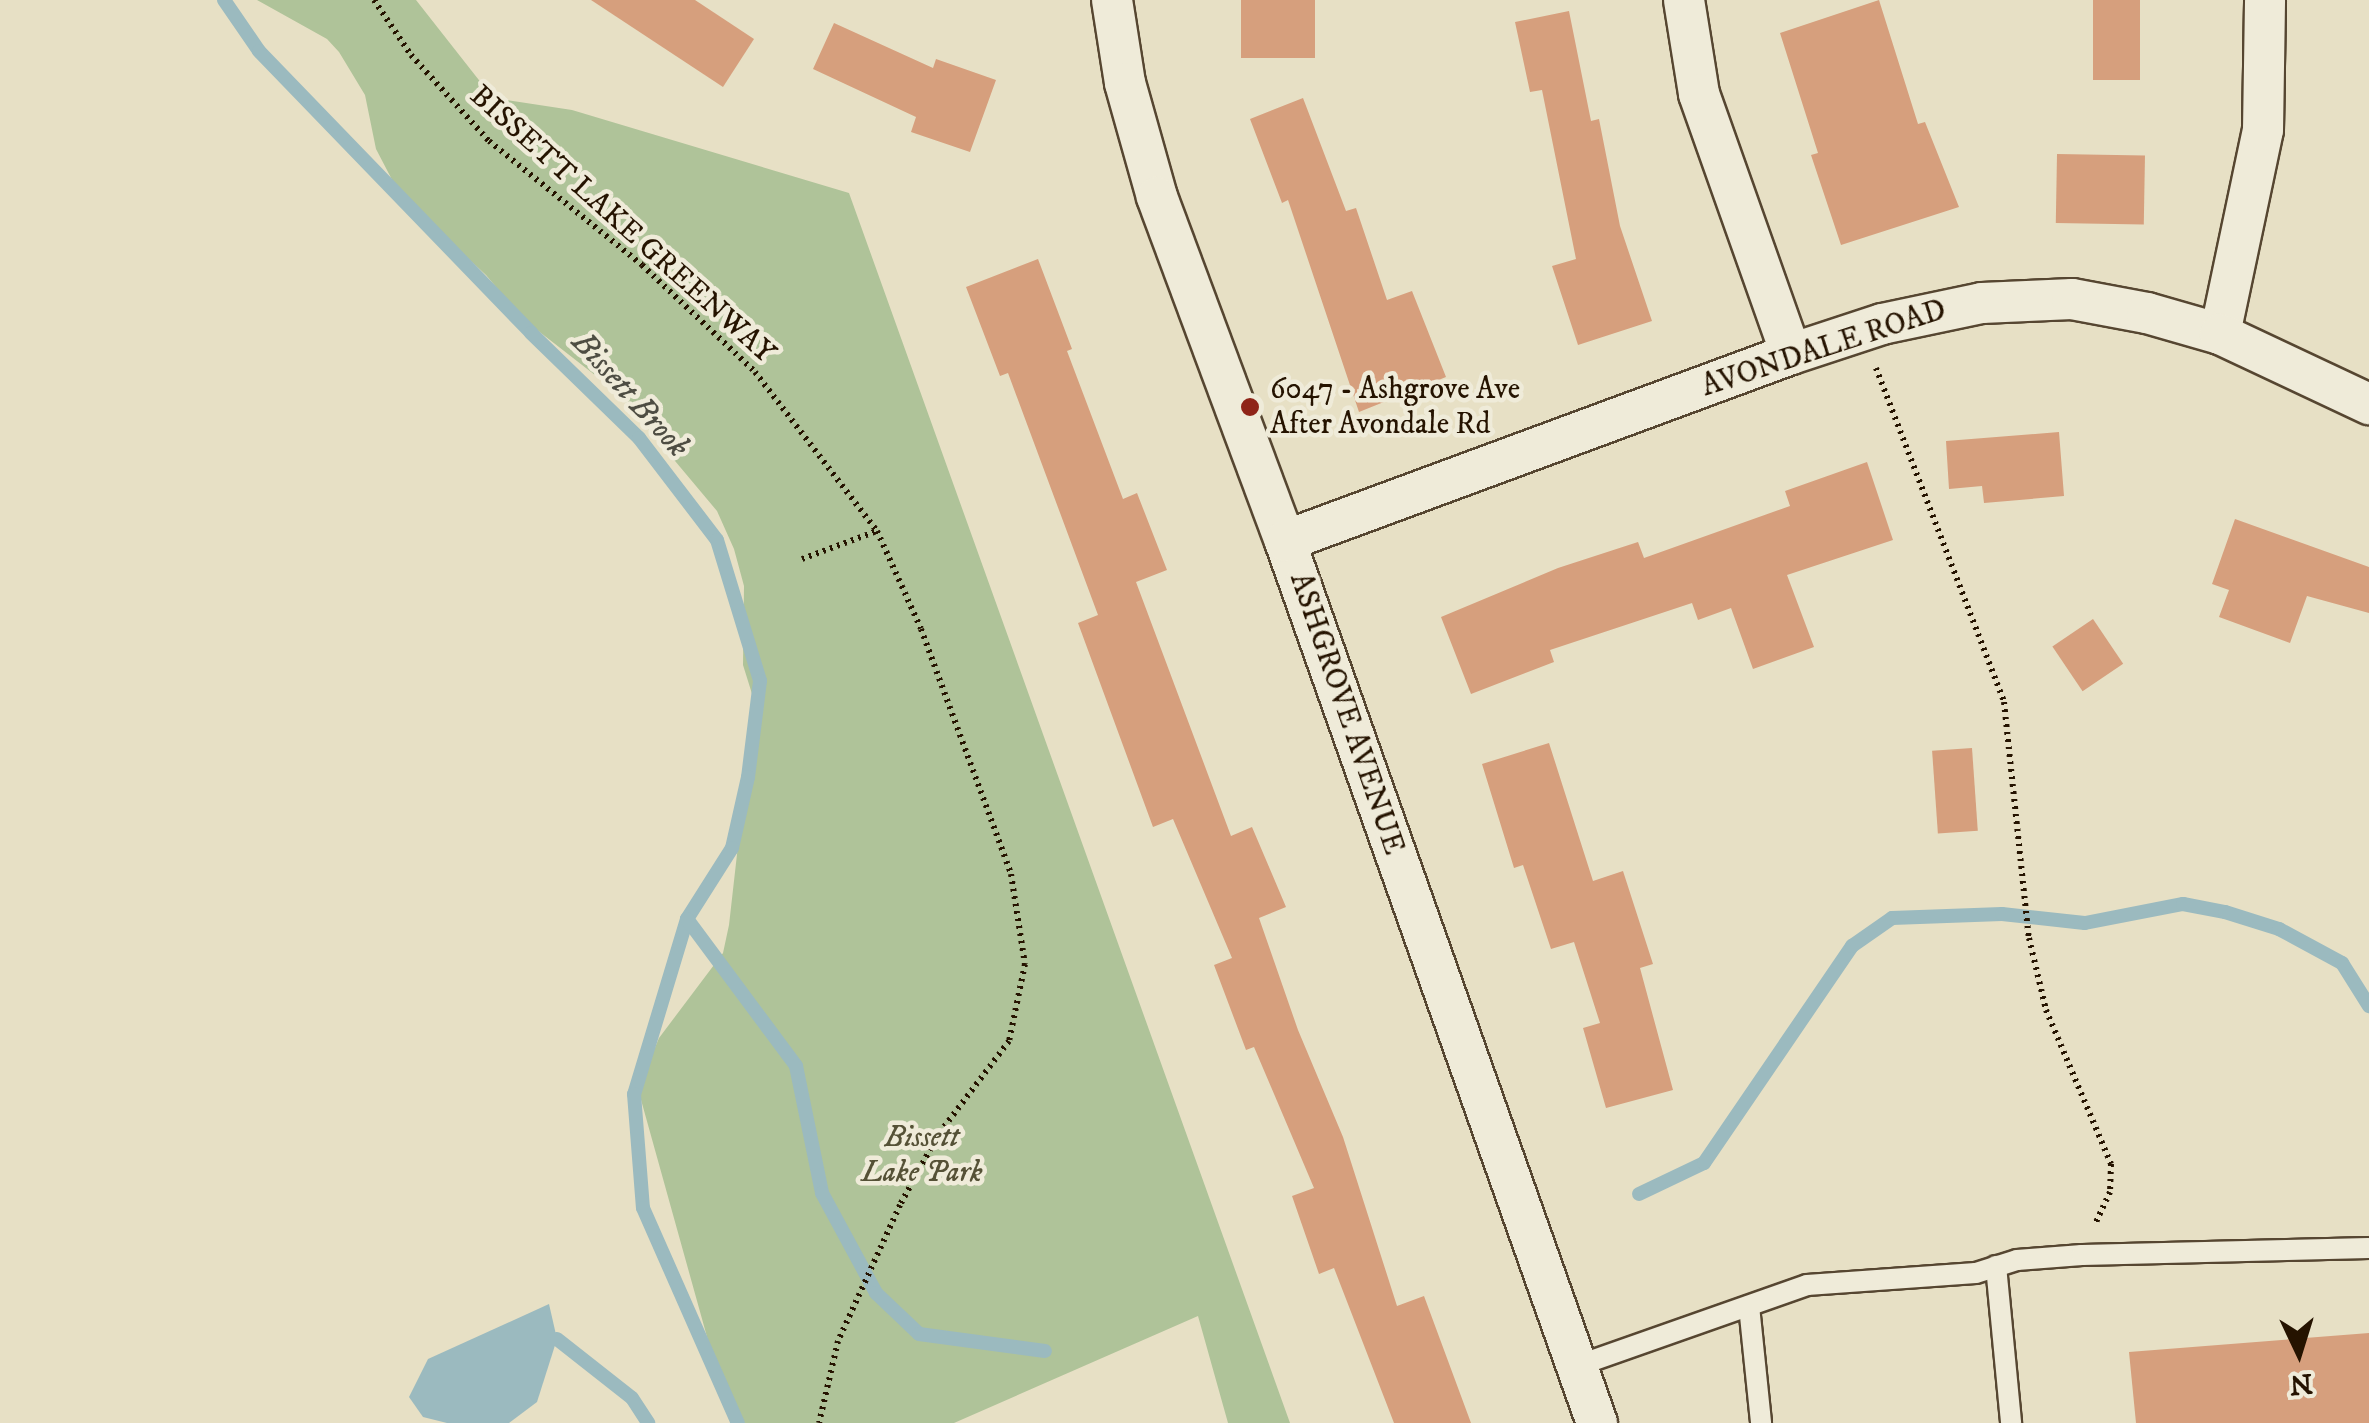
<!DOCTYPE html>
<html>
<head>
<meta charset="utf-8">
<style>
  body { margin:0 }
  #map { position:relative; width:2369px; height:1423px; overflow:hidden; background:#e7e0c5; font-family:"IM FELL DW Pica",serif }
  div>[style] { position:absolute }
  .green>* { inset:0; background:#afc399 }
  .water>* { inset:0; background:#9bbabf }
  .stream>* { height:14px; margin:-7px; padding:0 7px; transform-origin:7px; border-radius:7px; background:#9bbabf }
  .building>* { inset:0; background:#d69f7d; transform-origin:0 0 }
  .path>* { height:6px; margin-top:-3px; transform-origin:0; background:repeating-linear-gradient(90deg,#251300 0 2.5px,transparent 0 7.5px) }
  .roads { filter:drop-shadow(2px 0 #564631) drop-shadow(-2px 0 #564631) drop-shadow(0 2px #564631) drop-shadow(0 -2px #564631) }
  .service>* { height:20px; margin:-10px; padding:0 10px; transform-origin:10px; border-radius:10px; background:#efebd9 }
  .minor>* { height:40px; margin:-20px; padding:0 20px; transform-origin:20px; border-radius:20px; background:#efebd9 }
  .dots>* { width:28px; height:28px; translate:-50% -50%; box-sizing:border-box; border:5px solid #efebd9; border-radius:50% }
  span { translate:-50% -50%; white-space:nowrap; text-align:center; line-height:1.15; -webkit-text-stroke:9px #efebd9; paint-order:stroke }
  .street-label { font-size:30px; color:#251300 }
  .poi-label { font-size:30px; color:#251300 }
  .left { translate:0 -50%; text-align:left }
  .park-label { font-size:30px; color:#555136; font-style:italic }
  .water-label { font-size:32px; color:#4e4d43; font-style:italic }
  .north { position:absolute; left:2249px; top:1303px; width:100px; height:100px; -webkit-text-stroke:8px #efebd9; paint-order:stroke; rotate:176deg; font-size:28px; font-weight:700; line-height:40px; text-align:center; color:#251300 }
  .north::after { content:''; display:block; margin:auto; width:35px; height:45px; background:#251300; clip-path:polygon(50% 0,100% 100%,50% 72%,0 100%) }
</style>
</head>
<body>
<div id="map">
  <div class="green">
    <div style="clip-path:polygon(257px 0,416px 0,493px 98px,572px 110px,849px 193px,1290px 1423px,1228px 1423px,1198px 1316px,954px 1423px,731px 1423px,638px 1089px,659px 1038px,723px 953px,729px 925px,747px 766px,758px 713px,743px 665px,744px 586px,734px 549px,717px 511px,618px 393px,523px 319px,486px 275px,400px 195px,376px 149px,365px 95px,339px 52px,327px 39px)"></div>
  </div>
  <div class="water">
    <div style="clip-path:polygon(549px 1304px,557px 1339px,537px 1402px,509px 1423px,447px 1423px,423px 1417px,409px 1397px,428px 1359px)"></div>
  </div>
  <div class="stream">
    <div style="left:224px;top:0;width:62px;rotate:55.5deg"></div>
    <div style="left:259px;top:51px;width:392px;rotate:46deg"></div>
    <div style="left:531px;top:333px;width:151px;rotate:44.2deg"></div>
    <div style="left:639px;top:438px;width:128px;rotate:52.6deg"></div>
    <div style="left:717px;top:540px;width:147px;rotate:73deg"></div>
    <div style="left:760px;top:681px;width:97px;rotate:97.1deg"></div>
    <div style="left:748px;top:777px;width:73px;rotate:102.7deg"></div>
    <div style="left:732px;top:848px;width:84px;rotate:122.4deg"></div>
    <div style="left:687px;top:919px;width:183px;rotate:106.8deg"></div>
    <div style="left:634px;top:1094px;width:114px;rotate:85.5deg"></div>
    <div style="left:643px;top:1208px;width:235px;rotate:66.2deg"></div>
    <div style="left:687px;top:919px;width:183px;rotate:53.4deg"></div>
    <div style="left:796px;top:1066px;width:130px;rotate:78.4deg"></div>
    <div style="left:822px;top:1193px;width:114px;rotate:61.6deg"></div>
    <div style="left:876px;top:1293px;width:59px;rotate:43.6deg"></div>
    <div style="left:919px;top:1334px;width:127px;rotate:7.7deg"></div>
    <div style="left:1639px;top:1194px;width:72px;rotate:-25.5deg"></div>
    <div style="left:1704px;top:1163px;width:263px;rotate:-55.7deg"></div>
    <div style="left:1852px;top:946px;width:49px;rotate:-35deg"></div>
    <div style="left:1892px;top:918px;width:110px;rotate:-2.1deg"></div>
    <div style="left:2002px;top:914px;width:83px;rotate:6.2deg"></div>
    <div style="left:2085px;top:923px;width:100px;rotate:-11deg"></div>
    <div style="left:2183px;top:904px;width:43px;rotate:10.8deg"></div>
    <div style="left:2225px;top:912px;width:57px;rotate:17.5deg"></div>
    <div style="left:2279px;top:929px;width:72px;rotate:28.4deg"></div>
    <div style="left:2342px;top:963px;width:51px;rotate:57.9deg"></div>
    <div style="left:557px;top:1339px;width:95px;rotate:38.2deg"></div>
    <div style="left:632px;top:1398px;width:30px;rotate:57deg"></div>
  </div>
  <div class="building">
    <div style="clip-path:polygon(591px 0,695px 0,754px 39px,723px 87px)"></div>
    <div style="left:1241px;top:0;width:74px;height:58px"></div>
    <div style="clip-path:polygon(1879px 0,1918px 124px,1925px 122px,1959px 207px,1841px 245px,1811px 155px,1818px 153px,1780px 33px)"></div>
    <div style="left:2093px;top:0;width:47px;height:80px"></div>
    <div style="clip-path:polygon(1569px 11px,1591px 121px,1599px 119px,1620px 226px,1652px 321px,1578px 345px,1552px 266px,1576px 259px,1542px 90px,1530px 92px,1515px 22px)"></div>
    <div style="clip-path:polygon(834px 23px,933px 68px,936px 59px,996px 80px,970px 152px,911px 132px,916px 117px,813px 69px)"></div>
    <div style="clip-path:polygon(1303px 98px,1346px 211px,1356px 208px,1387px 300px,1412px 291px,1446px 377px,1359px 412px,1288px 200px,1282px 203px,1250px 119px)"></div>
    <div style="left:2057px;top:154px;width:88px;height:69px;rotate:1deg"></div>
    <div style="clip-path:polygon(1038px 259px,1072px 349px,1067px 351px,1123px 499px,1137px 493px,1167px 570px,1136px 582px,1231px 836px,1252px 827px,1286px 907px,1259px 918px,1298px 1030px,1343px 1137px,1397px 1306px,1424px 1296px,1471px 1423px,1394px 1423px,1334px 1268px,1319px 1274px,1292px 1196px,1314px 1188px,1254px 1047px,1246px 1050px,1214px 965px,1232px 958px,1173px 819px,1153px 827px,1078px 623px,1098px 615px,1008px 373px,1000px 376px,966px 287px)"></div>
    <div style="clip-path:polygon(2059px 432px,2064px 496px,1984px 503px,1982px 486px,1949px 489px,1946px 441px)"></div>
    <div style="clip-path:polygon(1867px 462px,1893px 540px,1787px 575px,1814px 647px,1753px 669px,1731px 608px,1698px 620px,1692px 603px,1550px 650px,1554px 662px,1471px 694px,1441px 617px,1558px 568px,1638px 542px,1644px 558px,1790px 506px,1785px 491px)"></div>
    <div style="clip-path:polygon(2235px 519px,2369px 567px,2369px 613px,2307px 596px,2290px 643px,2219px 617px,2229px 590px,2212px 584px)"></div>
    <div style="left:2093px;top:619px;width:54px;height:49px;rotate:56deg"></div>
    <div style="clip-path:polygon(1549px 743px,1593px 881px,1623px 871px,1653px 964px,1640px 968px,1673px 1090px,1606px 1108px,1583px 1028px,1600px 1023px,1574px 942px,1551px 949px,1523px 865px,1514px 868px,1482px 764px)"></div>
    <div style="left:1972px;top:748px;width:83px;height:40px;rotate:86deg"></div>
    <div style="clip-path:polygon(2369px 1333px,2369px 1423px,2136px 1423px,2129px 1352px)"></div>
  </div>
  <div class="path">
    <div style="left:374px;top:0;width:66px;rotate:56.1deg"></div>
    <div style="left:411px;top:55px;width:116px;rotate:47.8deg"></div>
    <div style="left:489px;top:141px;width:197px;rotate:39deg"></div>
    <div style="left:642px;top:265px;width:156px;rotate:43.4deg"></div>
    <div style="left:755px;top:372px;width:200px;rotate:52.5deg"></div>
    <div style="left:877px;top:531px;width:107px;rotate:65.8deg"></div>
    <div style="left:921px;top:629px;width:261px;rotate:69.8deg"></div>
    <div style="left:1011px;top:874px;width:91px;rotate:81.2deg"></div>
    <div style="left:1025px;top:964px;width:79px;rotate:101.7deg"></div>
    <div style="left:1009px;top:1041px;width:118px;rotate:127.1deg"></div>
    <div style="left:938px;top:1135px;width:80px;rotate:118.5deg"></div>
    <div style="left:900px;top:1205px;width:149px;rotate:114.5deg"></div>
    <div style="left:838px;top:1341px;width:84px;rotate:103deg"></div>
    <div style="left:1876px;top:368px;width:358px;rotate:69deg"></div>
    <div style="left:2004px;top:702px;width:237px;rotate:84deg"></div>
    <div style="left:2029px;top:938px;width:74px;rotate:76.7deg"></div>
    <div style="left:2046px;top:1010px;width:167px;rotate:67.1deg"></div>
    <div style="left:2111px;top:1164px;width:28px;rotate:92deg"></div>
    <div style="left:2110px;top:1192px;width:33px;rotate:115deg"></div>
    <div style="left:802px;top:559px;width:80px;rotate:-20.5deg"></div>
  </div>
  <div class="roads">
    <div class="service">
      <div style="left:1996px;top:1266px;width:158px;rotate:84.5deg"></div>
      <div style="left:1749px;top:1306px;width:118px;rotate:84.1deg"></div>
      <div style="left:1577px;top:1366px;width:244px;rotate:-19.4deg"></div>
      <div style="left:1807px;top:1285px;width:169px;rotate:-4.1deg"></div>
      <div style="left:1976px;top:1273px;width:43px;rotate:-17.6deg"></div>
      <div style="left:2017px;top:1260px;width:65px;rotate:-4.4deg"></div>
      <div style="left:2082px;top:1255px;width:287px;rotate:-1.4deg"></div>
    </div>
    <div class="minor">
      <div style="left:1112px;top:0;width:84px;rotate:81.1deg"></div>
      <div style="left:1125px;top:83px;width:118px;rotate:74.3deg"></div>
      <div style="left:1157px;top:197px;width:367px;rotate:69.6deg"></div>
      <div style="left:1285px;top:541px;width:936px;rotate:70.52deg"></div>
      <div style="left:1684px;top:0;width:95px;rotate:80.9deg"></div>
      <div style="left:1699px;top:94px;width:276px;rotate:70.5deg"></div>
      <div style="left:2220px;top:334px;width:208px;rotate:-78.1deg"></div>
      <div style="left:2263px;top:130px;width:130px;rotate:-89.1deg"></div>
      <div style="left:1285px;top:541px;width:539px;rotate:-20.28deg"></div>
      <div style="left:1791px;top:354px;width:96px;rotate:-18.2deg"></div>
      <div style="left:1882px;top:324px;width:102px;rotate:-11.9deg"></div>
      <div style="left:1982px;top:303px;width:90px;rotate:-2.5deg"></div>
      <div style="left:2072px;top:299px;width:76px;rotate:10.6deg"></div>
      <div style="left:2147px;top:313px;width:76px;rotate:16deg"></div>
      <div style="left:2220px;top:334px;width:165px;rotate:25.2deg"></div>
    </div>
  </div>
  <div class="dots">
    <div style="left:1250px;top:407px;background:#8f2418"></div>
  </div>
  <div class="street-label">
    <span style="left:622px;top:225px;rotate:42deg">BISSETT LAKE GREENWAY</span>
    <span style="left:1824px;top:349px;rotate:-18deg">AVONDALE ROAD</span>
    <span style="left:1346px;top:714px;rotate:71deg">ASHGROVE AVENUE</span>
  </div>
  <div class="poi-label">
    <span class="left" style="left:1270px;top:407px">6047 - Ashgrove Ave<br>After Avondale Rd</span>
  </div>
  <div class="park-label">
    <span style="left:922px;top:1155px">Bissett<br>Lake Park</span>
  </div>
  <div class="water-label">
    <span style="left:630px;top:395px;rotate:48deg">Bissett Brook</span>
  </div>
  <div class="north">N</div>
</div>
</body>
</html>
